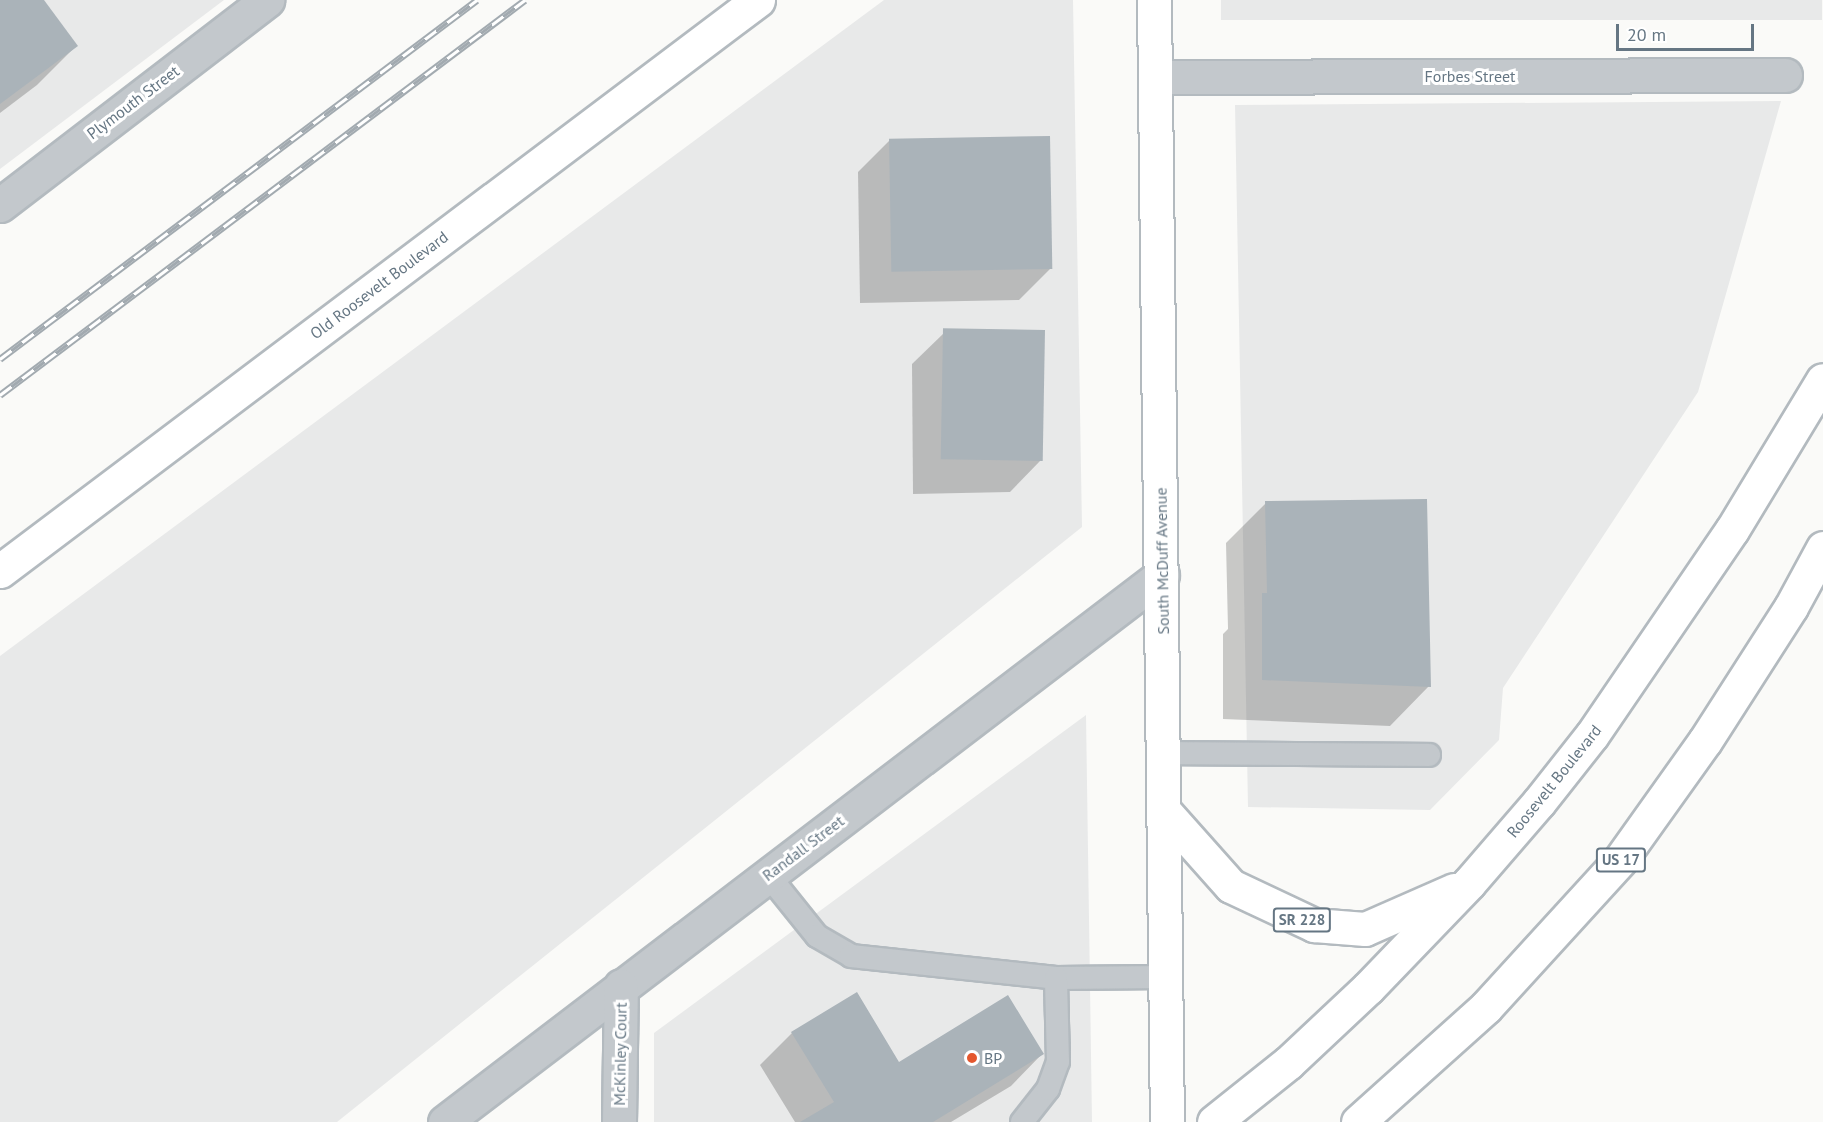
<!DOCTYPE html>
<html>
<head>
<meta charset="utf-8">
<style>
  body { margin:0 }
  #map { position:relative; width:1823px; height:1122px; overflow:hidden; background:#fafaf8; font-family:"PT Sans",sans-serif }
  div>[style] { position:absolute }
  .built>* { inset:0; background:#e8e9e9; transform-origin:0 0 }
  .shadow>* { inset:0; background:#0003 }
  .building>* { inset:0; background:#aab3b9; transform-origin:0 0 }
  .roads { filter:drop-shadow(2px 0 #b3babf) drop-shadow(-2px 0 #b3babf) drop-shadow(0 2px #b3babf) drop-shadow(0 -2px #b3babf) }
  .service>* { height:22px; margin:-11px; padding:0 11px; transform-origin:11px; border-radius:11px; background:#c3c8cc }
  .minor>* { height:33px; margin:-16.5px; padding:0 16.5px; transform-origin:16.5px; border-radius:16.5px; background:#c3c8cc }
  .secondary>* { height:33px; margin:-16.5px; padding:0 16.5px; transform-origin:16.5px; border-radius:16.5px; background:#fff }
  .motorway>* { height:33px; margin:-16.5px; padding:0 16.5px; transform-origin:16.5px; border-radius:16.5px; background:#fff }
  .rail>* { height:7px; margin-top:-3.5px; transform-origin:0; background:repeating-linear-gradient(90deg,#fff 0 14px,#a2aab0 0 28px); box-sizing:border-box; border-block:2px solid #a2aab0 }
  .dots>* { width:16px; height:16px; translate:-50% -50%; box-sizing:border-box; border:3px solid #fff; border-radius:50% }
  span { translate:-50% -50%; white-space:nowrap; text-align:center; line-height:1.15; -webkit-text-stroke:6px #fff; paint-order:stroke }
  .shield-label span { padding:2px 4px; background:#fff; border:2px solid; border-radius:4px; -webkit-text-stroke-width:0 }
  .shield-label { font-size:15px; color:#657683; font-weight:700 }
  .street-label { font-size:16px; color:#657683 }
  .poi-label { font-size:16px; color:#657683 }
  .left { translate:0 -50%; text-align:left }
  .scale { position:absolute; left:1616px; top:24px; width:138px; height:27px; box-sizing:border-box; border:3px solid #657683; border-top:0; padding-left:8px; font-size:18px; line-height:21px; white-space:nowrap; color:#657683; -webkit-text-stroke:4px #fff; paint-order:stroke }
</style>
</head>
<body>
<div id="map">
  <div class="built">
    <div style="clip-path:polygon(0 0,224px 0,0 169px)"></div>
    <div style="clip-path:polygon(884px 0,1073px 0,1082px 527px,337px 1122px,0 1122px,0 656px)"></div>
    <div style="left:1221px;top:0;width:601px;height:20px"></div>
    <div style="clip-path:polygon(1781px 101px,1698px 392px,1503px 688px,1499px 740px,1430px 810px,1248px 807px,1235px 105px)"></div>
    <div style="clip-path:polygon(1086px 715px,1092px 1122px,654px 1122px,654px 1033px)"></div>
  </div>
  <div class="shadow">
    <div style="clip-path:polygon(0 0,42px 0,76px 46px,37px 85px,0 113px)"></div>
    <div style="clip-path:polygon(890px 140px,1051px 268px,1019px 300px,860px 303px,858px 172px)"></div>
    <div style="clip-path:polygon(944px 333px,1041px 460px,1010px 492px,913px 494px,912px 364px)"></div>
    <div style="clip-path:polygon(1266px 503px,1429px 686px,1390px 726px,1223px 719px,1223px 634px,1228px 629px,1226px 543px)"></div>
    <div style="clip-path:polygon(792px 1033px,899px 1064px,1042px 1054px,1011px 1086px,951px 1122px,795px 1122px,760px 1065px)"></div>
  </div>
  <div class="building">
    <div style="clip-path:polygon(0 0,44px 0,78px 46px,0 104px)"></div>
    <div style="left:1050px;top:136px;width:133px;height:161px;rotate:89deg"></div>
    <div style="left:1045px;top:330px;width:131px;height:102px;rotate:91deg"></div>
    <div style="clip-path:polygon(1427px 499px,1431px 687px,1262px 680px,1262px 593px,1267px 593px,1265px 501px)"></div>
    <div style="clip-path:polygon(857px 992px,899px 1062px,1008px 995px,1044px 1054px,933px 1122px,800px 1122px,834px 1102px,791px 1032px)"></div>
  </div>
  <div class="roads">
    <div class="service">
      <div style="left:1164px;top:753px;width:265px;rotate:0.4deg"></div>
      <div style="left:768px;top:875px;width:78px;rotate:51.2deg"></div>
      <div style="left:817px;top:936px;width:39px;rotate:30deg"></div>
      <div style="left:851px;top:956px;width:206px;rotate:6.1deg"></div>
      <div style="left:1056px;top:978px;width:110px;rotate:-0.5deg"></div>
      <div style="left:1022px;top:1122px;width:42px;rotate:-51.8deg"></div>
      <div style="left:1048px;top:1089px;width:29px;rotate:-70deg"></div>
      <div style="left:1058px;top:1062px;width:84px;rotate:-91.4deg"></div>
    </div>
    <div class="minor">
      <div style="left:1155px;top:77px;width:630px;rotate:-0.18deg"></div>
      <div style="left:0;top:205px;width:337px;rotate:-37.5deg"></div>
      <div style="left:445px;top:1122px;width:902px;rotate:-37.34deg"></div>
      <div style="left:619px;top:1122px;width:136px;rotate:-89.2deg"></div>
    </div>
    <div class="secondary">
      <div style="left:1154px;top:0;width:1122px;rotate:89.34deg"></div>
      <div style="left:0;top:571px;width:949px;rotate:-36.99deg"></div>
    </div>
    <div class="motorway">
      <div style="left:1165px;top:812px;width:99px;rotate:48.3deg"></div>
      <div style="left:1231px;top:886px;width:92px;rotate:25.2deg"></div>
      <div style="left:1314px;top:925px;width:51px;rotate:4.5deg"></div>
      <div style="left:1365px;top:929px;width:97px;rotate:-23.7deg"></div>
      <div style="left:1214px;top:1122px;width:95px;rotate:-38.6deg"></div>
      <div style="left:1288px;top:1063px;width:110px;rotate:-43.2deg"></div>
      <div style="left:1368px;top:988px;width:146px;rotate:-46.1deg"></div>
      <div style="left:1469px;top:883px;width:107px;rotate:-49.2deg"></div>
      <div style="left:1539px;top:802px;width:85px;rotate:-51.7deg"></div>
      <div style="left:1592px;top:735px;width:248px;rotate:-55.7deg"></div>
      <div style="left:1732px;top:530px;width:175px;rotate:-58.8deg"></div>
      <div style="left:1358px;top:1122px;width:172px;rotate:-41.9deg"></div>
      <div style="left:1486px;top:1007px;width:199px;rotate:-47.6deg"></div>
      <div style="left:1620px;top:860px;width:146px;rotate:-54.5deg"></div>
      <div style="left:1705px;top:741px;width:159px;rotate:-57.3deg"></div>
      <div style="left:1791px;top:607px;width:67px;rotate:-61.5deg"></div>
    </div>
  </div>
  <div class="rail">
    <div style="left:0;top:359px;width:597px;rotate:-36.97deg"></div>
    <div style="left:0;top:395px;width:657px;rotate:-36.96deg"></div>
  </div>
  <div class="dots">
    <div style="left:972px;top:1058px;background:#e4572e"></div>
  </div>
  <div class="shield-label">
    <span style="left:1621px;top:860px">US 17</span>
    <span style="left:1302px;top:920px">SR 228</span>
  </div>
  <div class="street-label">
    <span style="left:1470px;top:76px">Forbes Street</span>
    <span style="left:133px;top:102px;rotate:-37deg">Plymouth Street</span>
    <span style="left:379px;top:285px;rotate:-37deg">Old Roosevelt Boulevard</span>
    <span style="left:1162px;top:561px;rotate:-91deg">South McDuff Avenue</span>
    <span style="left:1554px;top:781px;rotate:-51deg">Roosevelt Boulevard</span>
    <span style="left:803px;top:848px;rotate:-37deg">Randall Street</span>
    <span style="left:620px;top:1054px;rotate:-89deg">McKinley Court</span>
  </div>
  <div class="poi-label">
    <span class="left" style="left:984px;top:1058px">BP</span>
  </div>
  <div class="scale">20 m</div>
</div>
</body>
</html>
